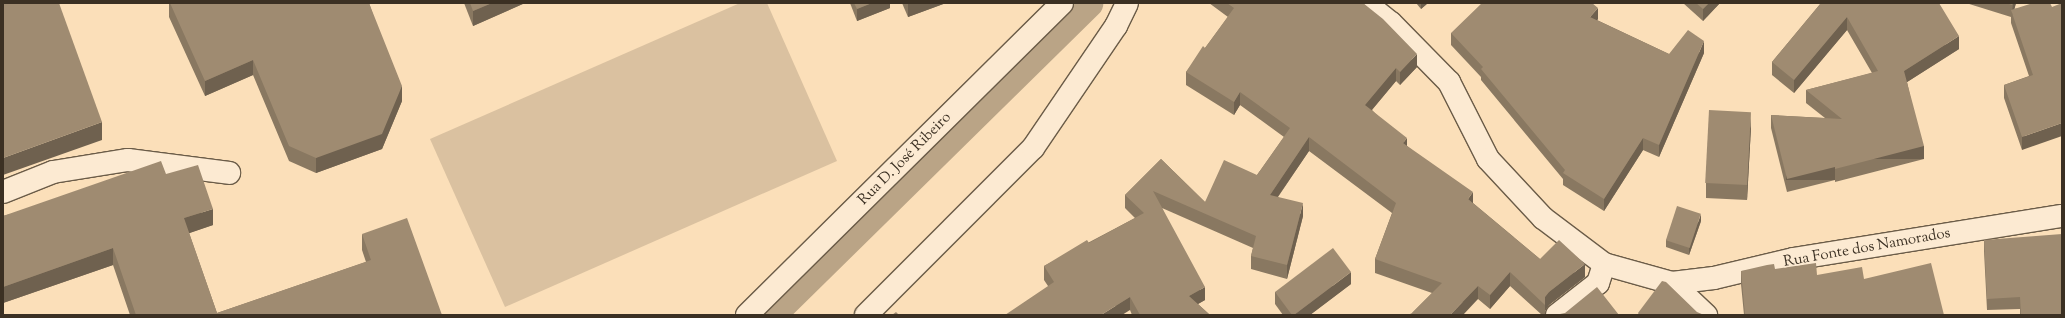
<!DOCTYPE html>
<html>
<head>
<meta charset="utf-8">
<style>
  body { margin:0 }
  #map { position:relative; width:2065px; height:318px; overflow:hidden; background:#fbdfb9; font-family:"Sorts Mill Goudy",serif }
  div>[style] { position:absolute }
  .green>* { inset:0; background:#dac1a0 }
  .canal>* { height:30px; margin:-15px; padding:0 15px; transform-origin:15px; border-radius:15px; background:#baa486 }
  .roads { filter:drop-shadow(1px 0 #6b5c48) drop-shadow(-1px 0 #6b5c48) drop-shadow(0 1px #6b5c48) drop-shadow(0 -1px #6b5c48) }
  .street>* { height:22px; margin:-11px; padding:0 11px; transform-origin:11px; border-radius:11px; background:#fcead2 }
  .secondary>* { height:22px; margin:-11px; padding:0 11px; transform-origin:11px; border-radius:11px; background:#fcead2 }
  .wall>* { inset:0; background:#897861 }
  .shaded-wall>* { inset:0; background:#6f614f; transform-origin:0 0 }
  .building>* { inset:0; background:#9f8b71; transform-origin:0 0 }
  span { translate:-50% -50%; white-space:nowrap; text-align:center; line-height:1.15; -webkit-text-stroke:3px #fcead2; paint-order:stroke }
  .street-label { font-size:15px; color:#3b3023 }
  .frame { position:absolute; inset:0; border:4px solid #3b3023; pointer-events:none }
</style>
</head>
<body>
<div id="map">
  <div class="green">
    <div style="clip-path:polygon(740px 3px,767px 3px,837px 161px,505px 307px,430px 139px)"></div>
  </div>
  <div class="canal">
    <div style="left:771px;top:315px;width:445px;rotate:-44.5deg"></div>
  </div>
  <div class="roads">
    <div class="street">
      <div style="left:3px;top:192px;width:54px;rotate:-21.8deg"></div>
      <div style="left:53px;top:172px;width:76px;rotate:-9.1deg"></div>
      <div style="left:128px;top:160px;width:102px;rotate:7.3deg"></div>
      <div style="left:866px;top:315px;width:236px;rotate:-45deg"></div>
      <div style="left:1033px;top:148px;width:148px;rotate:-55.8deg"></div>
      <div style="left:1116px;top:26px;width:25px;rotate:-64deg"></div>
      <div style="left:1557px;top:315px;width:52px;rotate:-38deg"></div>
      <div style="left:1598px;top:283px;width:20px;rotate:-72deg"></div>
    </div>
    <div class="secondary">
      <div style="left:1366px;top:3px;width:32px;rotate:39deg"></div>
      <div style="left:1391px;top:23px;width:83px;rotate:45.5deg"></div>
      <div style="left:1449px;top:82px;width:86px;rotate:63.1deg"></div>
      <div style="left:1488px;top:159px;width:81px;rotate:47deg"></div>
      <div style="left:1543px;top:218px;width:76px;rotate:37deg"></div>
      <div style="left:1604px;top:264px;width:71px;rotate:15.6deg"></div>
      <div style="left:1672px;top:283px;width:47px;rotate:43.3deg"></div>
      <div style="left:1672px;top:283px;width:42px;rotate:-6.8deg"></div>
      <div style="left:1714px;top:278px;width:81px;rotate:-13.5deg"></div>
      <div style="left:1793px;top:259px;width:272px;rotate:-9.1deg"></div>
      <div style="left:747px;top:315px;width:443px;rotate:-44.7deg"></div>
    </div>
  </div>
  <div class="wall">
    <div style="clip-path:polygon(169px 3px,369px 3px,402px 101px,382px 149px,316px 173px,289px 161px,253px 75px,205px 96px,169px 17px)"></div>
    <div style="clip-path:polygon(464px 3px,525px 3px,473px 26px)"></div>
    <div style="clip-path:polygon(850px 3px,890px 3px,890px 8px,857px 21px)"></div>
    <div style="clip-path:polygon(902px 3px,946px 3px,908px 17px)"></div>
    <div style="clip-path:polygon(1209px 3px,1363px 3px,1417px 67px,1400px 85px,1396px 81px,1372px 110px,1407px 146px,1473px 203px,1540px 259px,1585px 277px,1549px 305px,1545px 311px,1545px 315px,1542px 315px,1510px 286px,1490px 309px,1478px 299px,1412px 313px,1432px 293px,1375px 273px,1375px 259px,1392px 213px,1309px 151px,1278px 197px,1303px 216px,1287px 279px,1251px 269px,1251px 256px,1253px 248px,1162px 208px,1205px 300px,1198px 304px,1210px 315px,1132px 315px,1130px 310px,1048px 286px,1044px 280px,1044px 266px,1135px 218px,1125px 208px,1125px 195px,1161px 159px,1205px 202px,1257px 175px,1284px 137px,1240px 105px,1234px 115px,1186px 85px,1186px 72px,1205px 48px,1228px 17px)"></div>
    <div style="clip-path:polygon(1416px 3px,1428px 3px,1421px 9px)"></div>
    <div style="clip-path:polygon(1683px 3px,1720px 3px,1703px 21px)"></div>
    <div style="clip-path:polygon(1821px 3px,1959px 49px,1907px 82px,1924px 159px,1835px 182px,1835px 180px,1787px 192px,1771px 128px,1771px 115px,1825px 118px,1806px 103px,1806px 90px,1872px 73px,1847px 30px,1794px 93px,1772px 75px,1772px 62px)"></div>
    <div style="clip-path:polygon(1966px 3px,2016px 3px,2014px 9px,2050px 3px,2022px 150px,2004px 98px,2004px 85px,2029px 76px,2011px 23px,2011px 17px)"></div>
    <div style="clip-path:polygon(1598px 19px,1597px 20px,1669px 54px,1704px 53px,1659px 157px,1643px 150px,1604px 211px,1563px 185px,1563px 179px,1481px 80px,1481px 77px,1451px 45px,1451px 33px)"></div>
    <div style="clip-path:polygon(1751px 127px,1747px 200px,1706px 198px,1706px 183px)"></div>
    <div style="clip-path:polygon(166px 174px,213px 225px,189px 233px,217px 313px,366px 262px,362px 250px,362px 234px,442px 315px,130px 315px,113px 265px,3px 303px,3px 216px)"></div>
    <div style="clip-path:polygon(1701px 221px,1689px 255px,1666px 247px,1666px 240px)"></div>
    <div style="clip-path:polygon(1984px 240px,2062px 315px,2020px 315px,2020px 309px,1987px 310px,1984px 251px)"></div>
    <div style="clip-path:polygon(1775px 269px,1817px 275px,1864px 279px,1944px 315px,1744px 315px,1741px 284px,1741px 271px)"></div>
    <div style="clip-path:polygon(1351px 284px,1310px 315px,1283px 315px,1275px 304px,1275px 292px)"></div>
  </div>
  <div class="shaded-wall">
    <div style="clip-path:polygon(492px 3px,525px 3px,473px 26px,473px 11px)"></div>
    <div style="clip-path:polygon(872px 3px,890px 3px,890px 8px,857px 21px,857px 9px)"></div>
    <div style="clip-path:polygon(908px 3px,946px 3px,908px 17px)"></div>
    <div style="clip-path:polygon(1421px 3px,1428px 3px,1421px 9px)"></div>
    <div style="clip-path:polygon(1709px 3px,1720px 3px,1703px 21px,1703px 9px)"></div>
    <div style="clip-path:polygon(2013px 3px,2016px 3px,2013px 15px,2012px 13px)"></div>
    <div style="clip-path:polygon(1598px 8px,1598px 19px,1590px 29px,1590px 17px)"></div>
    <div style="clip-path:polygon(1847px 17px,1847px 30px,1794px 93px,1794px 80px)"></div>
    <div style="clip-path:polygon(1959px 36px,1959px 49px,1904px 84px,1904px 71px)"></div>
    <div style="clip-path:polygon(1704px 41px,1704px 53px,1659px 157px,1659px 145px)"></div>
    <div style="clip-path:polygon(1417px 54px,1417px 67px,1400px 85px,1400px 72px)"></div>
    <div style="clip-path:polygon(253px 60px,253px 75px,205px 96px,205px 81px)"></div>
    <div style="clip-path:polygon(1396px 68px,1396px 81px,1365px 118px,1365px 105px)"></div>
    <div style="clip-path:polygon(402px 86px,402px 101px,382px 149px,316px 173px,316px 158px)"></div>
    <div style="clip-path:polygon(1240px 92px,1240px 105px,1234px 115px,1234px 102px)"></div>
    <div style="clip-path:polygon(1751px 112px,1751px 127px,1747px 200px,1747px 185px)"></div>
    <div style="clip-path:polygon(102px 122px,102px 140px,3px 175px,3px 158px)"></div>
    <div style="clip-path:polygon(2062px 123px,2062px 136px,2022px 150px,2022px 137px)"></div>
    <div style="clip-path:polygon(1309px 137px,1309px 151px,1270px 208px,1270px 195px)"></div>
    <div style="clip-path:polygon(1407px 138px,1407px 151px,1403px 143px)"></div>
    <div style="clip-path:polygon(1643px 138px,1643px 150px,1604px 211px,1604px 199px)"></div>
    <div style="left:1924px;top:146px;width:13px;height:92px;rotate:90deg"></div>
    <div style="left:1835px;top:167px;width:13px;height:49px;rotate:90deg"></div>
    <div style="clip-path:polygon(1473px 192px,1473px 205px,1468px 199px)"></div>
    <div style="clip-path:polygon(1303px 203px,1303px 216px,1287px 279px,1287px 265px)"></div>
    <div style="clip-path:polygon(213px 209px,213px 225px,184px 235px,184px 218px)"></div>
    <div style="clip-path:polygon(1701px 214px,1701px 221px,1689px 255px,1689px 248px)"></div>
    <div style="clip-path:polygon(113px 248px,113px 265px,3px 303px,3px 287px)"></div>
    <div style="clip-path:polygon(1585px 264px,1585px 277px,1549px 305px,1545px 311px,1545px 315px,1545px 297px,1549px 292px)"></div>
    <div style="clip-path:polygon(1351px 272px,1351px 284px,1310px 315px,1294px 315px)"></div>
    <div style="clip-path:polygon(1510px 272px,1510px 286px,1490px 309px,1490px 295px)"></div>
    <div style="clip-path:polygon(1478px 286px,1478px 299px,1463px 315px,1450px 315px)"></div>
    <div style="clip-path:polygon(1205px 287px,1205px 300px,1189px 309px,1189px 296px)"></div>
    <div style="clip-path:polygon(1130px 297px,1130px 310px,1122px 315px,1101px 315px)"></div>
  </div>
  <div class="building">
    <div style="clip-path:polygon(3px 3px,59px 3px,102px 122px,3px 158px)"></div>
    <div style="clip-path:polygon(170px 3px,369px 3px,402px 86px,382px 134px,316px 158px,289px 146px,253px 60px,205px 81px)"></div>
    <div style="clip-path:polygon(470px 3px,492px 3px,473px 11px)"></div>
    <div style="clip-path:polygon(854px 3px,872px 3px,857px 9px)"></div>
    <div style="clip-path:polygon(1227px 3px,1363px 3px,1383px 19px,1417px 54px,1400px 72px,1396px 68px,1365px 105px,1407px 138px,1403px 143px,1473px 192px,1468px 199px,1540px 259px,1559px 240px,1585px 264px,1549px 292px,1545px 297px,1545px 305px,1510px 272px,1490px 295px,1478px 286px,1450px 315px,1408px 315px,1412px 313px,1442px 283px,1375px 259px,1396px 203px,1309px 137px,1270px 195px,1303px 203px,1287px 265px,1251px 256px,1256px 236px,1153px 191px,1205px 287px,1189px 296px,1210px 315px,1140px 315px,1130px 297px,1101px 315px,1005px 315px,1054px 282px,1044px 266px,1087px 240px,1089px 243px,1144px 213px,1125px 195px,1161px 159px,1205px 202px,1224px 160px,1257px 175px,1290px 128px,1240px 92px,1234px 102px,1186px 72px,1203px 46px,1205px 48px,1234px 8px)"></div>
    <div style="clip-path:polygon(1482px 3px,1592px 3px,1598px 8px,1590px 17px,1669px 54px,1688px 30px,1704px 41px,1659px 145px,1643px 138px,1604px 199px,1563px 173px,1565px 170px,1481px 69px,1483px 67px,1451px 33px)"></div>
    <div style="clip-path:polygon(1696px 3px,1709px 3px,1703px 9px)"></div>
    <div style="clip-path:polygon(1821px 3px,1939px 3px,1959px 36px,1904px 71px,1924px 146px,1835px 169px,1835px 167px,1787px 179px,1771px 115px,1842px 119px,1806px 90px,1878px 71px,1847px 17px,1794px 80px,1772px 62px)"></div>
    <div style="clip-path:polygon(2006px 3px,2013px 3px,2012px 5px)"></div>
    <div style="clip-path:polygon(2033px 3px,2050px 3px,2052px 7px,2062px 3px,2062px 123px,2022px 137px,2004px 85px,2033px 75px,2011px 10px)"></div>
    <div style="left:1709px;top:110px;width:42px;height:73px;rotate:3deg"></div>
    <div style="clip-path:polygon(161px 161px,166px 174px,198px 165px,213px 209px,184px 218px,217px 313px,371px 260px,362px 234px,407px 218px,442px 315px,136px 315px,113px 248px,3px 287px,3px 216px)"></div>
    <div style="left:1677px;top:206px;width:25px;height:36px;rotate:18deg"></div>
    <div style="clip-path:polygon(2062px 234px,2062px 315px,2021px 315px,2020px 297px,1987px 299px,1984px 240px)"></div>
    <div style="clip-path:polygon(1333px 248px,1351px 272px,1294px 315px,1292px 315px,1275px 292px)"></div>
    <div style="clip-path:polygon(1816px 263px,1817px 275px,1862px 267px,1864px 279px,1931px 263px,1944px 315px,1745px 315px,1741px 271px,1767px 265px,1774px 264px,1775px 269px)"></div>
    <div style="clip-path:polygon(1662px 281px,1666px 282px,1697px 312px,1704px 315px,1639px 315px,1638px 313px)"></div>
    <div style="clip-path:polygon(1597px 287px,1619px 315px,1555px 315px,1565px 313px)"></div>
    <div style="clip-path:polygon(896px 312px,899px 315px,892px 315px)"></div>
  </div>
  <div class="street-label">
    <span style="left:905px;top:159px;rotate:-45deg">Rua D. José Ribeiro</span>
    <span style="left:1867px;top:248px;rotate:-10deg">Rua Fonte dos Namorados</span>
  </div>
  <div class="frame"></div>
</div>
</body>
</html>
